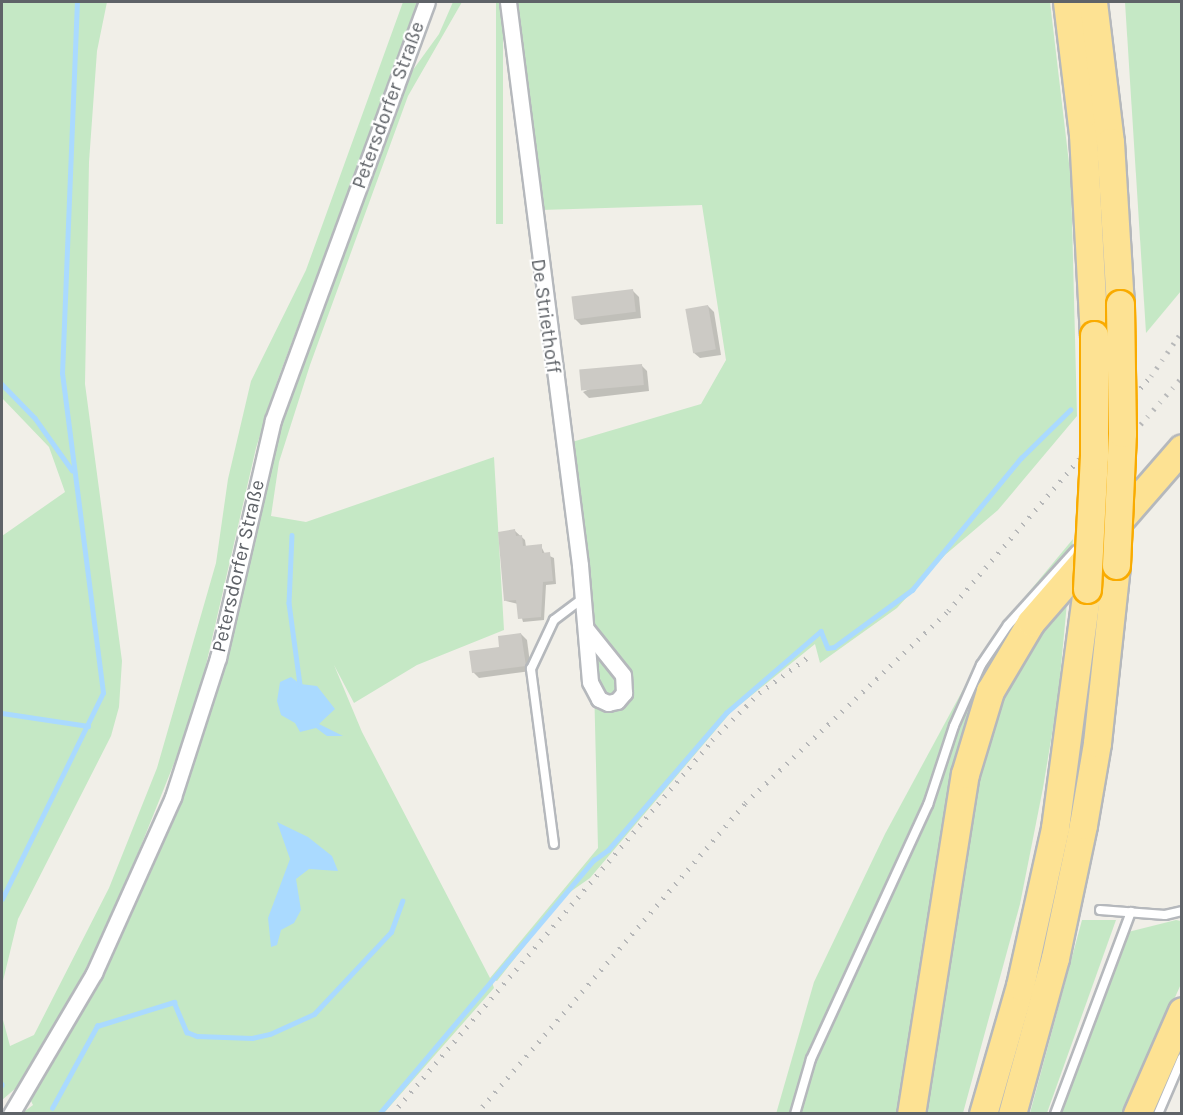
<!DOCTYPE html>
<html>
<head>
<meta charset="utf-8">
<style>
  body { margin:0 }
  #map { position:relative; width:1183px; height:1115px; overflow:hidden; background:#f1efe8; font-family:Karla,sans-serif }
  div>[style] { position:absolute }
  .green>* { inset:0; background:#c5e8c5; transform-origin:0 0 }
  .water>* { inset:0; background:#aadaff }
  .shadow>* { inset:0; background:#0003 }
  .stream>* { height:4.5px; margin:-2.25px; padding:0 2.25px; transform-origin:2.25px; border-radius:2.25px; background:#aadaff }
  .building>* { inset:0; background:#cccac5; transform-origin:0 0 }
  .roads { filter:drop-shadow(2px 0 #b5b8bc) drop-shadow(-2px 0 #b5b8bc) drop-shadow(0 2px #b5b8bc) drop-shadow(0 -2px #b5b8bc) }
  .service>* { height:8px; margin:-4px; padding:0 4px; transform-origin:4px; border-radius:4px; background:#fff }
  .minor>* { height:15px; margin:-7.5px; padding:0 7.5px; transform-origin:7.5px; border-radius:7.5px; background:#fff }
  .motorway>* { height:27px; margin:-13.5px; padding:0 13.5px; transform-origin:13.5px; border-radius:13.5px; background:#fde293 }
  .rail>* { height:4.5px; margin-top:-2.25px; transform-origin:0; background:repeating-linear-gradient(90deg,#b6b7b8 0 1.5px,transparent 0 9.5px) }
  .bridges { filter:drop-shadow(2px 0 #f9ab00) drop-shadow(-2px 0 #f9ab00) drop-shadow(0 2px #f9ab00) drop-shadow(0 -2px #f9ab00) }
  .motorway-bridge>* { height:27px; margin:-13.5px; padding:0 13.5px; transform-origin:13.5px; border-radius:13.5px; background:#fde293 }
  span { translate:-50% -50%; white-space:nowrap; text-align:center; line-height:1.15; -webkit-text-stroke:4.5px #fff; paint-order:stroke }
  .street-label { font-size:20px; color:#5f6368 }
  .frame { position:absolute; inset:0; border:3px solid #5f6368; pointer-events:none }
</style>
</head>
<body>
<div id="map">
  <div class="green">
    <div style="clip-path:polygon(2px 2px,107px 2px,97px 51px,89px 162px,85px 384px,122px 661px,119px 707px,111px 736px,18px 919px,2px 985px,2px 536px,65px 492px,49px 447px,2px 398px)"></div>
    <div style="clip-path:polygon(403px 2px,419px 2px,278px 379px,256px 448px,203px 678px,181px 746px,114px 913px,56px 1027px,16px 1088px,2px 1100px,2px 1016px,10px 1046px,34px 1035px,109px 888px,157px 768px,216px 563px,228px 479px,251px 381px,306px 270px)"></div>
    <div style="clip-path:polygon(453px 2px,462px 2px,408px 96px,310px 365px,279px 462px,271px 516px,306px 522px,494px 457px,504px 630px,417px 665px,354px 703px,334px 665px,362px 732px,490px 978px,598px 848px,592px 601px,572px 442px,701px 404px,726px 360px,702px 205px,541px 210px,512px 2px,1050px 2px,1071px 180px,1077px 416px,998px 510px,945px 555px,897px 608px,820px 663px,815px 644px,731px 712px,590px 878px,563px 897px,497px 981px,491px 979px,494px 988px,384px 1113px,21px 1114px,33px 1105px,30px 1099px,116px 943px,150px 874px,189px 779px,235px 625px,265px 478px,289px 399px,410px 74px,439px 34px)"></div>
    <div style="left:496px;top:2px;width:7px;height:222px"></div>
    <div style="clip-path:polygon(1125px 2px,1181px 2px,1181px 291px,1146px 333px)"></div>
    <div style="clip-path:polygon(1073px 539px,1058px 698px,1043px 788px,1020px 904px,963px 1113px,776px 1114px,814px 982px,885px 834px,979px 660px,1013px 611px)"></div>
    <div style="clip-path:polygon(1082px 920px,1116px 920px,1047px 1113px,1030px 1113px)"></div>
    <div style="clip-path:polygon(1176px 920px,1181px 921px,1181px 984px,1123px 1113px,1061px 1114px,1128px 932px)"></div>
  </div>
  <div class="water">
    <div style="clip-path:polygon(291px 677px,300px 684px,317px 686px,335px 709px,319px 724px,343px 736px,327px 736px,316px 728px,300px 732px,295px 723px,281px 715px,277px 701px,280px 682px)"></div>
    <div style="clip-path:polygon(277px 822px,308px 837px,332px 856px,338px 871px,309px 869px,296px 879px,301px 910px,294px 923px,281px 930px,277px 945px,271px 947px,268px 918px,290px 859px)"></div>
  </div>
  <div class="shadow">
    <div style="clip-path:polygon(633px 291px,639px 297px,641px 318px,581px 325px,575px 319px)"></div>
    <div style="clip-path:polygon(708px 306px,714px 312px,721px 355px,700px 358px,694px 353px)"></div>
    <div style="clip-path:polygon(641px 365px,647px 371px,649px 391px,589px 398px,583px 392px)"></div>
    <div style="clip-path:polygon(515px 531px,525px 540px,526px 547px,541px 546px,545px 554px,554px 558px,556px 584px,546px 585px,544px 620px,523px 622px,518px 604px,506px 601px)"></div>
    <div style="clip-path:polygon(521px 634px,527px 640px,531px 671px,479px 678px,473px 672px)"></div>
  </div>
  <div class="stream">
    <div style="left:2px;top:384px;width:47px;rotate:45.9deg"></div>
    <div style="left:35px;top:418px;width:64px;rotate:54.6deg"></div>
    <div style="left:292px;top:535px;width:68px;rotate:92.5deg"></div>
    <div style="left:289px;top:603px;width:82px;rotate:82.3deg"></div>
    <div style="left:2px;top:713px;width:87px;rotate:8.6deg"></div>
    <div style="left:2px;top:899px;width:229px;rotate:-63.9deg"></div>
    <div style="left:103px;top:693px;width:322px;rotate:-97.3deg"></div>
    <div style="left:62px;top:374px;width:372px;rotate:-87.7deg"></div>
    <div style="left:2px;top:1084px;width:1px;rotate:90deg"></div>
    <div style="left:52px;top:1108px;width:94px;rotate:-61.2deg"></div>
    <div style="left:97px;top:1026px;width:81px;rotate:-17.3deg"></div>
    <div style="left:174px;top:1002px;width:33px;rotate:67deg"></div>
    <div style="left:187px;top:1032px;width:11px;rotate:22deg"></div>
    <div style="left:197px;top:1036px;width:55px;rotate:2.1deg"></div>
    <div style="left:252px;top:1038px;width:18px;rotate:-13deg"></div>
    <div style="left:270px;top:1034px;width:48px;rotate:-24.4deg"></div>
    <div style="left:314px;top:1014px;width:112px;rotate:-46.8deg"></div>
    <div style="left:391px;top:932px;width:33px;rotate:-70deg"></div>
    <div style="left:379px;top:1114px;width:333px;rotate:-49.8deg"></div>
    <div style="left:594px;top:860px;width:17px;rotate:-36deg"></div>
    <div style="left:608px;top:850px;width:181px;rotate:-49.3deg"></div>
    <div style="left:726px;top:713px;width:125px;rotate:-40.8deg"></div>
    <div style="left:821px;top:631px;width:18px;rotate:68deg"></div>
    <div style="left:828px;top:648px;width:6px;rotate:-9deg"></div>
    <div style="left:834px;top:647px;width:97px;rotate:-36.2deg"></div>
    <div style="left:912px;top:590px;width:171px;rotate:-50.5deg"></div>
    <div style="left:1021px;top:458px;width:69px;rotate:-44.4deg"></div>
  </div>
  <div class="building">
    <div style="left:633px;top:289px;width:23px;height:62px;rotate:83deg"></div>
    <div style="left:708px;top:305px;width:45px;height:23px;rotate:80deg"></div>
    <div style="left:642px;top:364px;width:21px;height:63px;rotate:85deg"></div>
    <div style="clip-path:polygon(515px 529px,516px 536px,522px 535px,523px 546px,542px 544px,542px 553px,550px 552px,553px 581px,543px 582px,541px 617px,518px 619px,516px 600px,504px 601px,498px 532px)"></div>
    <div style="clip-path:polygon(521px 633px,526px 666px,472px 673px,469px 651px,499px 647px,498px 636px)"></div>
  </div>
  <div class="roads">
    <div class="service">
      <div style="left:554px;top:844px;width:177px;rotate:-97.5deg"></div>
      <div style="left:531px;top:669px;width:54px;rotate:-64.9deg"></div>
      <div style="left:554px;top:620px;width:36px;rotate:-37deg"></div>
      <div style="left:1100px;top:910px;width:65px;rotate:4.4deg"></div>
      <div style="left:1165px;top:915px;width:17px;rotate:-13deg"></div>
      <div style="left:795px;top:1114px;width:57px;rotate:-73.8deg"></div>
      <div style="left:811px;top:1059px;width:280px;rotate:-65.3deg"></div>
      <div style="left:928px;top:805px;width:83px;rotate:-71.8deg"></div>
      <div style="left:954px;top:726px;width:67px;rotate:-66.1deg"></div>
      <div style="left:981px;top:665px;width:48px;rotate:-56deg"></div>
      <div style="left:1008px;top:625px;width:101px;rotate:-47.8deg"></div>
      <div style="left:1055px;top:1114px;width:216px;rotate:-69.4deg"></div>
      <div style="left:1158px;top:1114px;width:61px;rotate:-66.8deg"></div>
    </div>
    <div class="minor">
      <div style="left:508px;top:2px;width:568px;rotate:82.71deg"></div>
      <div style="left:580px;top:565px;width:117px;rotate:85.1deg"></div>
      <div style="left:590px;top:682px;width:19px;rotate:62deg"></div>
      <div style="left:599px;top:699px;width:10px;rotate:24deg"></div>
      <div style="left:608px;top:703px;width:9px;rotate:-13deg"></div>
      <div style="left:617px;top:701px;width:11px;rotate:-49deg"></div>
      <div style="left:624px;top:693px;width:18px;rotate:-93deg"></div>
      <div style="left:623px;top:675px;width:58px;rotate:-128.7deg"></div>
      <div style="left:11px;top:1114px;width:164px;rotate:-59.5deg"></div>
      <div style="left:94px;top:973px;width:193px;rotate:-65.8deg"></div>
      <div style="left:173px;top:797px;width:146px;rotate:-72.1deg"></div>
      <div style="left:218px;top:658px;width:244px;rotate:-77deg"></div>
      <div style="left:273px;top:420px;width:445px;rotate:-69.8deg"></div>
    </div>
    <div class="motorway">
      <div style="left:1067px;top:2px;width:133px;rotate:83.1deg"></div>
      <div style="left:1083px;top:134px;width:201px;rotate:86.9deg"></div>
      <div style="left:1093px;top:2px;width:141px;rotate:83.1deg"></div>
      <div style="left:1110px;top:142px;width:162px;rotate:86.5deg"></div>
      <div style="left:911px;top:1114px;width:344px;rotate:-81deg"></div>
      <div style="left:965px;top:774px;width:87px;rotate:-73.2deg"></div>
      <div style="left:990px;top:691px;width:80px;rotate:-59.3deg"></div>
      <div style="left:1031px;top:622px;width:230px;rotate:-49deg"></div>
      <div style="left:983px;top:1114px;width:133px;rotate:-73.9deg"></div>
      <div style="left:1020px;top:986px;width:162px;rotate:-77.5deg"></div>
      <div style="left:1055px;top:828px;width:241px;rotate:-82.4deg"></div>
      <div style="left:1012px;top:1114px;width:162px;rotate:-74.6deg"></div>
      <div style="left:1055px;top:958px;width:136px;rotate:-78.1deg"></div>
      <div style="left:1083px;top:825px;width:83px;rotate:-80.3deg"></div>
      <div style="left:1097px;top:743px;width:179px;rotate:-83.9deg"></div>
      <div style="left:1137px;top:1114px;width:112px;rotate:-66.4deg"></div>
    </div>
  </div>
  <div class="rail">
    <div style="left:1097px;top:474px;width:129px;rotate:-48.8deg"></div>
    <div style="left:392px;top:1114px;width:492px;rotate:-49.4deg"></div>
    <div style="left:712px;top:740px;width:66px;rotate:-45deg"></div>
    <div style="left:759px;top:693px;width:66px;rotate:-36.3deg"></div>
    <div style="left:476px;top:1114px;width:411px;rotate:-49.1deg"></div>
    <div style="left:745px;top:803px;width:279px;rotate:-43.4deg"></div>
    <div style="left:948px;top:611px;width:311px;rotate:-49.2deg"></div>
    <div style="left:1151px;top:376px;width:55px;rotate:-55.4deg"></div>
  </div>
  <div class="bridges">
    <div class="motorway-bridge">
      <div style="left:1116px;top:565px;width:132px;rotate:-87.4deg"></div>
      <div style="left:1122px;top:433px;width:129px;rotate:-90.9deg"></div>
      <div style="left:1087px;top:589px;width:133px;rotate:-87deg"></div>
      <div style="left:1094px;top:456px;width:121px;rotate:-90deg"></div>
    </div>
  </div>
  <div class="street-label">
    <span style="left:388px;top:105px;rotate:-70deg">Petersdorfer Straße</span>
    <span style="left:546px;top:316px;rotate:82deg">De Striethoff</span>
    <span style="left:238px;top:566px;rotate:-77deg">Petersdorfer Straße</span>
  </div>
  <div class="frame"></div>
</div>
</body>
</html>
